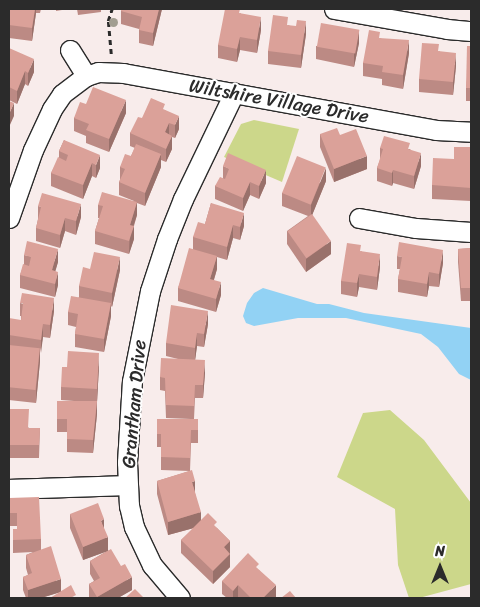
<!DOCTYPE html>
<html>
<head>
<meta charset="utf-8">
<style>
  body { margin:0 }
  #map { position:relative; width:480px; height:607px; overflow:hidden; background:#f8eceb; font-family:Sriracha,sans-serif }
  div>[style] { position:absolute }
  .green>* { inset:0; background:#ccd78a }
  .water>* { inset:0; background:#92d2f4 }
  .path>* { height:2.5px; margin-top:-1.25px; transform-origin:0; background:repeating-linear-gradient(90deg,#2b2b2b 0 5px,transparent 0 9px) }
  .roads { filter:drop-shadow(1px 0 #2b2b2b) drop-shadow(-1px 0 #2b2b2b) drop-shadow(0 1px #2b2b2b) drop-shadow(0 -1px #2b2b2b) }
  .minor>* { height:19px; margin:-9.5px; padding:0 9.5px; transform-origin:9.5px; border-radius:9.5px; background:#fff }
  .trees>* { width:9px; height:9px; margin:-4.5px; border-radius:50%; background:#a29e91 }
  .wall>* { inset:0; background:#bc8a84 }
  .shaded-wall>* { inset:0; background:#99716b }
  .building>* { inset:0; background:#dba199; transform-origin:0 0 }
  span { translate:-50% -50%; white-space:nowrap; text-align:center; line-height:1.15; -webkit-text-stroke:4px #fff; paint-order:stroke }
  .street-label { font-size:19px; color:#2b2b2b }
  .frame { position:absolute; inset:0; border:10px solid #2b2b2b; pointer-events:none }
  .north { position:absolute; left:415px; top:542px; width:50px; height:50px; -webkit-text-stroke:4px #fff; paint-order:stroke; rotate:0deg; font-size:14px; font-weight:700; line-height:20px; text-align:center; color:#2b2b2b }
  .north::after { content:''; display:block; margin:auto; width:18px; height:22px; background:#2b2b2b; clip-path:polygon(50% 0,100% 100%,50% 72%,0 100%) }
</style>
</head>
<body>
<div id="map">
  <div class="green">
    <div style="clip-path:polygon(254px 120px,299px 129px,282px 182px,224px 157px,241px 124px)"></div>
    <div style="clip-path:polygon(390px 410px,424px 440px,471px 503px,471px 584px,419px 598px,409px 598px,398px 565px,395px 509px,337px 477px,363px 413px)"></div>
  </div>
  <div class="water">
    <div style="clip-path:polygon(263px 288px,317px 304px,329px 304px,364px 313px,471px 328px,471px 380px,459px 374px,438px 347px,421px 334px,346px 318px,298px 318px,254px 326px,246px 323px,243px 316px,247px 303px,254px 293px)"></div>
  </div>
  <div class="path">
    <div style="left:111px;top:54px;width:33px;rotate:-95deg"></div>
    <div style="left:108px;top:21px;width:13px;rotate:-72deg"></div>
  </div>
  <div class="roads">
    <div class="minor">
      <div style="left:334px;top:9px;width:115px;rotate:10deg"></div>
      <div style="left:447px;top:29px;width:24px;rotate:5deg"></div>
      <div style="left:70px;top:50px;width:31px;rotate:58deg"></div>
      <div style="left:86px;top:76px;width:13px;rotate:-18deg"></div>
      <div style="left:98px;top:72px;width:25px;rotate:2deg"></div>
      <div style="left:123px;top:73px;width:318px;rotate:10.3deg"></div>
      <div style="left:436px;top:130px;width:35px;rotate:3deg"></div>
      <div style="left:9px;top:218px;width:72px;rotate:-70.6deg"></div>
      <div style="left:33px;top:150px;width:45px;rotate:-65.1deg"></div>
      <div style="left:52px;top:109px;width:18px;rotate:-56deg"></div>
      <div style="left:62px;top:94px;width:30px;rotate:-37deg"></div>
      <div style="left:359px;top:218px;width:58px;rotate:10deg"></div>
      <div style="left:416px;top:228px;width:55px;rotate:4.2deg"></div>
      <div style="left:9px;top:489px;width:118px;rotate:-1.9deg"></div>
      <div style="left:180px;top:598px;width:43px;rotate:-130.3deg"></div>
      <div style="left:152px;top:565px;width:42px;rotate:-115.3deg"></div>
      <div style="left:134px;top:527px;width:22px;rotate:-103deg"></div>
      <div style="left:129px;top:506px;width:44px;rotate:-92.6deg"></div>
      <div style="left:127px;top:462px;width:81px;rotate:-86.5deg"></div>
      <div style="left:132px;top:381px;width:92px;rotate:-78.7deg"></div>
      <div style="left:150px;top:291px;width:55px;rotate:-71.9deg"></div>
      <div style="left:167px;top:239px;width:43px;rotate:-68.2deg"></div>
      <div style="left:183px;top:199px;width:118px;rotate:-64.3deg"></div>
    </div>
  </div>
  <div class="trees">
    <div style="left:113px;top:22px"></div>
  </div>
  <div class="wall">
    <div style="clip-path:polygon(9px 9px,41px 9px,40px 13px,36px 13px,32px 41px,9px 38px)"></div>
    <div style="clip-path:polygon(56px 9px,68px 9px,56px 11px)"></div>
    <div style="clip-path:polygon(77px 9px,101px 9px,101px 12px,78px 15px)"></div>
    <div style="clip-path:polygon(162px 9px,153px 46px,139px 43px,139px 29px,121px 24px,121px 11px)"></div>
    <div style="clip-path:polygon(240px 13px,261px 30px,257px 53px,240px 50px,237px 62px,218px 58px,218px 45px)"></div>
    <div style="clip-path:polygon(288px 25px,306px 34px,301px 68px,268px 64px,268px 51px)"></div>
    <div style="clip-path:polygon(380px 38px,409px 53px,403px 89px,382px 85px,382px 79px,363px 76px,363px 63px)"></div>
    <div style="clip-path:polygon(359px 43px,354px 67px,316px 59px,316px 46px)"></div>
    <div style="clip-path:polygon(471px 46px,471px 101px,466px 101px,466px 88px)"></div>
    <div style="clip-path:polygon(9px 48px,34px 72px,28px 86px,25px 84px,17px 104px,9px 100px)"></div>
    <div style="clip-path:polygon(439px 51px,456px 66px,453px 95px,419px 92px,419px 79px)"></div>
    <div style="clip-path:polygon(86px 104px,126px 113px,109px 152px,86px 143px,86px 136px,74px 131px,74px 118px)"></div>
    <div style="clip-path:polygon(165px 110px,179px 129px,175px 138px,172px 137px,172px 149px,166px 162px,161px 160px,161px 167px,145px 206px,137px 203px,137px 215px,134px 226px,134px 239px,129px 254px,95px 244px,95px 231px,99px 218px,98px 218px,98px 205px,134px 201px,119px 195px,119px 182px,120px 180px,120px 167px,131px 156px,135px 148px,130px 146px,130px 133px,142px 118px)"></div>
    <div style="clip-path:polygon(320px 134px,340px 135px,367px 169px,334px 182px,320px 147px)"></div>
    <div style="clip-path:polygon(64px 140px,100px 168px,96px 178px,92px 176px,83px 199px,51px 186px,51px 173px,59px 158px,59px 151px)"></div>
    <div style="clip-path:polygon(471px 147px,471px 201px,432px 199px,432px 185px,454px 159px)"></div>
    <div style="clip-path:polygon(380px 148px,410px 149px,421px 166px,414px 189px,393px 183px,392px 186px,377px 181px,377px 168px,380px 160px)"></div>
    <div style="clip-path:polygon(223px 166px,266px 183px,259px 199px,250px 195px,243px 211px,215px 199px,215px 186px,223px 178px)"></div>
    <div style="clip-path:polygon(326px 181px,312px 215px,331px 254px,306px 272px,287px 244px,287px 231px,308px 216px,282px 206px,282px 193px)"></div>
    <div style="clip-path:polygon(211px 203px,244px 226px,240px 240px,233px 238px,227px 260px,217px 257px,217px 269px,214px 280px,221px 295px,216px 312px,178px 301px,178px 288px,193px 249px,193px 237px,205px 224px)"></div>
    <div style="clip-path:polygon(38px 206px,81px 217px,76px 235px,65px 231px,60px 248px,36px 241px,36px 228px,38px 219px)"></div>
    <div style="clip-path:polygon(471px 248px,471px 301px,461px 301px,458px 262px,458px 249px)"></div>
    <div style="clip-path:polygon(361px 251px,380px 267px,377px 290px,359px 287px,357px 297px,341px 294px,341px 281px)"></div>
    <div style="clip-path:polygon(24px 255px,58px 262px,55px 271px,58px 285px,55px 297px,20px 288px,20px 275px,24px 264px)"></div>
    <div style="clip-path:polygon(397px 256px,443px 263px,439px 287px,429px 286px,427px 297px,398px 292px,398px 279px,400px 269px,397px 269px)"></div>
    <div style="clip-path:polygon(90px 269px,120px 270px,112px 307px,111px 306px,111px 316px,104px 352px,75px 347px,75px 334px,76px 327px,68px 325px,68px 312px,79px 297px,79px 286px)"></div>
    <div style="clip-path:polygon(20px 303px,54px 311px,50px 338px,43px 337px,40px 353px,40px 361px,36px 403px,9px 400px,9px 321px,21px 320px,21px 316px,20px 316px)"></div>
    <div style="clip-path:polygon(208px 324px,204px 347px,197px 346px,195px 360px,205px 373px,203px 398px,195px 398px,194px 419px,198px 419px,198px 443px,191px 443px,190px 471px,201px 520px,217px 528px,230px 541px,230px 567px,213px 584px,181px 553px,181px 540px,194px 528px,168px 535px,157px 494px,157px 481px,190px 471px,161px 470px,161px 447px,157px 447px,157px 419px,191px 419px,166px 418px,165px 391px,160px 390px,160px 377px,178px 359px,166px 356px,166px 343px)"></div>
    <div style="clip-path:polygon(99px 366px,97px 402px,97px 414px,93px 453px,67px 452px,67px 432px,57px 432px,57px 419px,74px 401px,61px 400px,61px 387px)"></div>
    <div style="clip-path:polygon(9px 409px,29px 428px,40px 428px,39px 458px,9px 458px)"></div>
    <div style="clip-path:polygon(9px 498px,41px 539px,41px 550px,61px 591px,76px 598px,60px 592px,41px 598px,26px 598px,23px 590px,23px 577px,28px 575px,26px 568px,26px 555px,33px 552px,13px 553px,13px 529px,17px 529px,17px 526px,10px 526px)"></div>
    <div style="clip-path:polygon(70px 514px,104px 529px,108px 550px,132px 590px,118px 598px,90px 598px,89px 597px,89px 584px,94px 581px,90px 574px,90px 561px,107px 551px,83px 560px,70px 528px)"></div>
    <div style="clip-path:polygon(259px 570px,276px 598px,227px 598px,222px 594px,222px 581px)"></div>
  </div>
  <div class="shaded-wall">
    <div style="clip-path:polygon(35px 9px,36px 9px,36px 13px,32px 41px,32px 28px)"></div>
    <div style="clip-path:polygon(159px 9px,162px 9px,153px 46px,153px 33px)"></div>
    <div style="clip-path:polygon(261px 17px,261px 30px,257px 53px,257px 40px)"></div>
    <div style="clip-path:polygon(306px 21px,306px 34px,301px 68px,301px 55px)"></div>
    <div style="clip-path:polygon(359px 30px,359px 43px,354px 67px,354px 54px)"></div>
    <div style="clip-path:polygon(240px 37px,240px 50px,237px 62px,237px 49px)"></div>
    <div style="clip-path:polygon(409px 40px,409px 53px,403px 89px,403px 75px)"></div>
    <div style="clip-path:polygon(456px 53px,456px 66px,453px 95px,453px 82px)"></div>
    <div style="clip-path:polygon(34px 59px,34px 72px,28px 86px,28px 73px)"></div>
    <div style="clip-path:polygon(25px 71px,25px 84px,17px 104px,17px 91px)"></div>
    <div style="clip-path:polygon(126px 100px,126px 113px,109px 152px,109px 139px)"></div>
    <div style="clip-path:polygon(14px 103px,14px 116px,9px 127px,9px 114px)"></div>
    <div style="clip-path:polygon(179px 116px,179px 129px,175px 138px,175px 125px)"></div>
    <div style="clip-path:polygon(169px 123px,169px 136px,165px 132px)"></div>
    <div style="clip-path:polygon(172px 136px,172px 149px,166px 162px,166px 149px)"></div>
    <div style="clip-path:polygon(421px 153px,421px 166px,414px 189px,414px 176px)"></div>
    <div style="clip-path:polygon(161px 154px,161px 167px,145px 206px,145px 193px)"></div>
    <div style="clip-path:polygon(100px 155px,100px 168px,96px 178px,96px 165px)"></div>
    <div style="clip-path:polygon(367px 156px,367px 169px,334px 182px,334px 169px)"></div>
    <div style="clip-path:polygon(92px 163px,92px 176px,83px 199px,83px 185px)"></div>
    <div style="clip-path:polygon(326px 168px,326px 181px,311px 218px,311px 205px)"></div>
    <div style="clip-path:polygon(266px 170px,266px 183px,259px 199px,259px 186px)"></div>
    <div style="clip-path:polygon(393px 170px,393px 183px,392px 186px,392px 173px)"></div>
    <div style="clip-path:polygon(250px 182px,250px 195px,243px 211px,243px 198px)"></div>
    <div style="clip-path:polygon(137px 202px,137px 215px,132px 230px,134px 226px,134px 239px,129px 254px,130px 225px)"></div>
    <div style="clip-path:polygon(81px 204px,81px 217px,76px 235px,76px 221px)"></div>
    <div style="clip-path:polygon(244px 213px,244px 226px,240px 240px,240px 227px)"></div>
    <div style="clip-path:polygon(65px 218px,65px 231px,60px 248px,60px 235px)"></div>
    <div style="clip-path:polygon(233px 225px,233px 238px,227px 260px,227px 247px)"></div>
    <div style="clip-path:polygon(331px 241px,331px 254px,306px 272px,306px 259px)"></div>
    <div style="clip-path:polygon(58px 249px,58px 262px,52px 283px,52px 270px)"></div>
    <div style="clip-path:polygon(443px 250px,443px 263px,439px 287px,439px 274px)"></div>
    <div style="clip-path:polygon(380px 254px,380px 267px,377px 290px,377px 277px)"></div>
    <div style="clip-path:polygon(217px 256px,217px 269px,210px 292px,210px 279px)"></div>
    <div style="clip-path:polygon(120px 257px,120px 270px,112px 307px,112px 293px)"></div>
    <div style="clip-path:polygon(58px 272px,58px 285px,55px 297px,55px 284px)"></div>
    <div style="clip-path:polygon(429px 272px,429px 286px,427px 297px,427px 284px)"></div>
    <div style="clip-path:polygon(359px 274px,359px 287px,357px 297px,357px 283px)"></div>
    <div style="clip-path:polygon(221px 282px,221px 295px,216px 312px,216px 299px)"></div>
    <div style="clip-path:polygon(54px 298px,54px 311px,50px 338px,50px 325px)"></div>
    <div style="clip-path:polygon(111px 303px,111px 316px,104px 352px,104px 339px)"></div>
    <div style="clip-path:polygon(208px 311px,208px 324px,204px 347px,204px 334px)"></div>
    <div style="clip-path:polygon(43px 324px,43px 337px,41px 353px,41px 340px)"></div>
    <div style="clip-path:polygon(197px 333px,197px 346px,195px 361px,195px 348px)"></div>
    <div style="clip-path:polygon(40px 348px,40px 361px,36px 403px,36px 390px)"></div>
    <div style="clip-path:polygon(99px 353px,99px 366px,97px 402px,97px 389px)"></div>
    <div style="clip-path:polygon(205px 360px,205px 373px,203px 398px,203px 385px)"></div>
    <div style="clip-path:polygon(97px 401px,97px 414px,93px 453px,93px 440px)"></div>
    <div style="clip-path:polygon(195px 481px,195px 494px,192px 482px)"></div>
    <div style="clip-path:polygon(201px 512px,201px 526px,168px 535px,168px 522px)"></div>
    <div style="clip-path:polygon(104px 519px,104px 532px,101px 521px)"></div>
    <div style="clip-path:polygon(108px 537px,108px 551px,83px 560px,83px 547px)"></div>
    <div style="clip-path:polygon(230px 541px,230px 567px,213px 584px,213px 571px,224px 547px)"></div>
    <div style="clip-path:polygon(132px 577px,132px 590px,118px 598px,97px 598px,97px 597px)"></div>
    <div style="clip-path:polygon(61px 579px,61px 592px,41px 598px,28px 598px,28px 590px)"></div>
    <div style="clip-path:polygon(238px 585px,238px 598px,233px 598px,233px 591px)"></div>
    <div style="clip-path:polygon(276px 585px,276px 598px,263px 598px)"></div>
  </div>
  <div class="building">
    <div style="clip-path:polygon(9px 9px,35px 9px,32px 28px,9px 25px)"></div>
    <div style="clip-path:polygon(121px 9px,159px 9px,153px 33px,139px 30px,142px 17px,121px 11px)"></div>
    <div style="clip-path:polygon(225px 9px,240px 9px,239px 13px,261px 17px,257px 40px,240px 37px,237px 49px,218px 45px)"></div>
    <div style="clip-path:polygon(273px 15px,288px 17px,287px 25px,296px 26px,297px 20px,306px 21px,301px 55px,268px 51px)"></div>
    <div style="left:321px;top:23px;width:39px;height:24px;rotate:10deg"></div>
    <div style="clip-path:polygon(369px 30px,380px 32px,379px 38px,409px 40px,403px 75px,382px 72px,383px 66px,363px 63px)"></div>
    <div style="clip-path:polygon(422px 43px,439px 44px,438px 51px,456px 53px,453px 82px,419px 79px)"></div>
    <div style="clip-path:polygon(467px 46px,471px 46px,471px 88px,466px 88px)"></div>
    <div style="clip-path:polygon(9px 48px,34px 59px,28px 73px,25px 71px,17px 91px,9px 87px)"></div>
    <div style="clip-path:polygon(93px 87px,126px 100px,109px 139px,86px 130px,89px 124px,74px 118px,80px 102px,86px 104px)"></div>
    <div style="clip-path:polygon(151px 98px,165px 104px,163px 109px,179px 116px,175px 125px,169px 123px,165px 132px,172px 136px,166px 149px,130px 133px,138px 117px,142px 118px)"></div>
    <div style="clip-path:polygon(9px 101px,14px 103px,9px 114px)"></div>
    <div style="clip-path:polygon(337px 128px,340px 135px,356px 129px,367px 156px,334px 169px,320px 134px)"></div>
    <div style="clip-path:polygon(384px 136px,410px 143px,408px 149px,421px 153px,414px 176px,393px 170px,392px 173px,377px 168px,383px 149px,380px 148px)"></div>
    <div style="clip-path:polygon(64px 140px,100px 155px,96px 165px,92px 163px,83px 185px,51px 173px,58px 157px,66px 161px,68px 155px,59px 151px)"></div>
    <div style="clip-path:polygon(136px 144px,161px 154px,145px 193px,119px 182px,125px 169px,120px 167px,125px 154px,131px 156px)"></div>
    <div style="clip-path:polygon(454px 147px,471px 147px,471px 188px,432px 185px,433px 158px,454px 159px)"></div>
    <div style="clip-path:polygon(228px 153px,266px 170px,259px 186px,250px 182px,243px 198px,215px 186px,220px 177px,225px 179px,229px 169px,223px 166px)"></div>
    <div style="left:297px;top:156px;width:31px;height:40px;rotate:22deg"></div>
    <div style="clip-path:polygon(102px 192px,137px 202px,130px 225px,134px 226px,129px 241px,95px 231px,103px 206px,98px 205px)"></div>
    <div style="clip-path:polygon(42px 193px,81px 204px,76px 221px,65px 218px,60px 235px,36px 228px,41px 207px,38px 206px)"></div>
    <div style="clip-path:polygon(211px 203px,244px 213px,240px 227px,233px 225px,227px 247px,193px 237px,198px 222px,205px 224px)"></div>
    <div style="left:312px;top:214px;width:33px;height:30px;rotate:55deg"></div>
    <div style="clip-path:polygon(27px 241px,58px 249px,52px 270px,58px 272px,55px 284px,20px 275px,23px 264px,29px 266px,31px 257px,24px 255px)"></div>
    <div style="clip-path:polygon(399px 242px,443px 250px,439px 274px,429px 272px,427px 284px,398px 279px,402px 257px,397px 256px)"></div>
    <div style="clip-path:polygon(347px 243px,361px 245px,360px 251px,380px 254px,377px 277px,359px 274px,357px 283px,341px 281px)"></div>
    <div style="clip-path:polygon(189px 248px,217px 256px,210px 279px,221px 282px,216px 299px,178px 288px)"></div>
    <div style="clip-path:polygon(471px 248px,471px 288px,461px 288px,458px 249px)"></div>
    <div style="clip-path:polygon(94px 252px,120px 257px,112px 293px,79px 286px,83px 267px,90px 269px)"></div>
    <div style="clip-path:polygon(22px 293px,54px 298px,50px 325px,43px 324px,41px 340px,9px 335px,9px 318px,21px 320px,23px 303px,20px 303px)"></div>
    <div style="clip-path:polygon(71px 296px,111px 303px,104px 339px,75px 334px,78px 314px,68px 312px)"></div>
    <div style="clip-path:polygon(171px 305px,208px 311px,204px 334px,197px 333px,195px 348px,166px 343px)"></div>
    <div style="left:9px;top:345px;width:31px;height:42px;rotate:6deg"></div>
    <div style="clip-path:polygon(68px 351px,99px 353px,97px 389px,61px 387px,62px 367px,67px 367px)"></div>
    <div style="clip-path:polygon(161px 358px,205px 360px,203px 385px,195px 385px,194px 406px,166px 405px,165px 378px,160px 377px)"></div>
    <div style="clip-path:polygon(57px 401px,97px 401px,93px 440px,67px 439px,67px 419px,57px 419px)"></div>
    <div style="clip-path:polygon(9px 409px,29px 409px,28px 428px,40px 428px,39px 445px,9px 445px)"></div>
    <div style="clip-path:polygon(157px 419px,198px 419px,198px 430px,191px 430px,190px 458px,161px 457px,161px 434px,157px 434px)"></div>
    <div style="clip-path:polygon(192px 470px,195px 481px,192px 482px,201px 512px,168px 522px,157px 481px)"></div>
    <div style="clip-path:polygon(39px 497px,41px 539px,13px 540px,13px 529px,17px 529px,17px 513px,10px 513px,9px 498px)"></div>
    <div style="clip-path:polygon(98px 503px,104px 519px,101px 521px,108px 537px,83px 547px,70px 514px)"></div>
    <div style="clip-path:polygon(208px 513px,217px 522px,214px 525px,230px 541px,224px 547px,230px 554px,213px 571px,181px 540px)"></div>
    <div style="clip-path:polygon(51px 546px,61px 579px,28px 590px,23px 577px,32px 573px,26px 555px)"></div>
    <div style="clip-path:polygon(111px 549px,121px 566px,125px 564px,132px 577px,97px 597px,89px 584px,100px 578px,90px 561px)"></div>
    <div style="clip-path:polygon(248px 553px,259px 564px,256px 567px,276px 585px,263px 598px,251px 598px,238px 585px,233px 591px,222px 581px)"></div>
    <div style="clip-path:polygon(71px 585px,76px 595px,72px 597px,73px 598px,50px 598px)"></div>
    <div style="clip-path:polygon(135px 589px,144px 598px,125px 598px)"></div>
    <div style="clip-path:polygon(290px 591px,296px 598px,281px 598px)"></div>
  </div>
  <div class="street-label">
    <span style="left:279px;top:101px;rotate:10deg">Wiltshire Village Drive</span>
    <span style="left:134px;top:404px;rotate:-85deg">Grantham Drive</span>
  </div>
  <div class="frame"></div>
  <div class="north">N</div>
</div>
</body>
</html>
